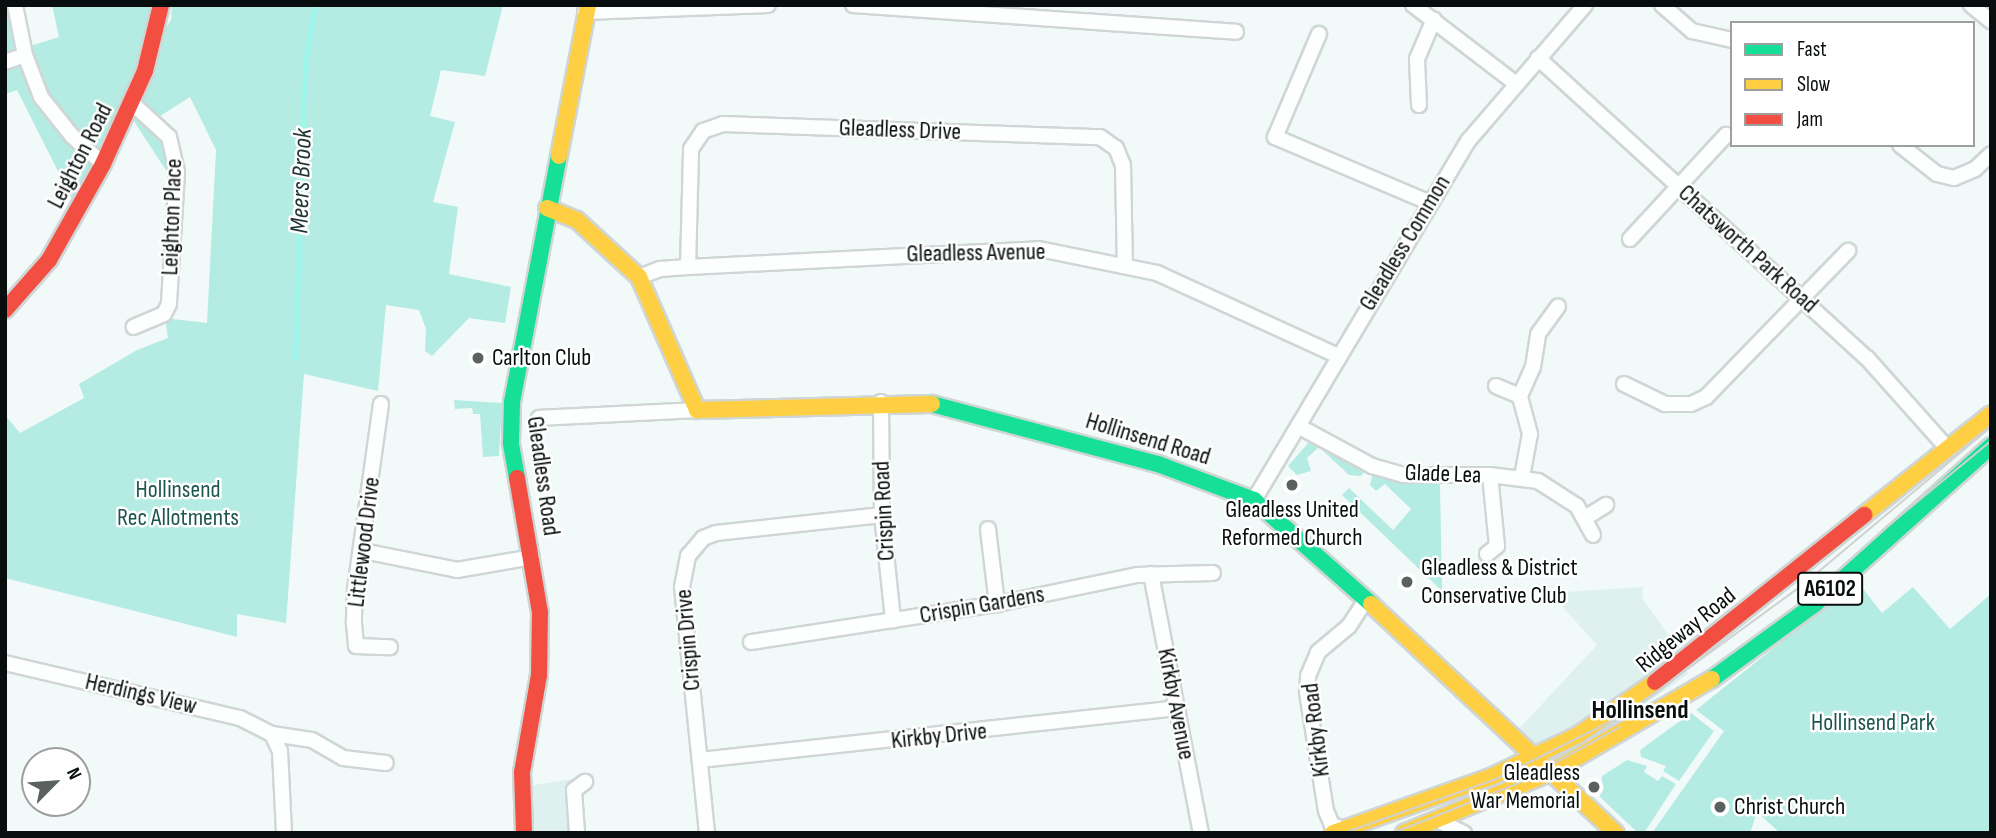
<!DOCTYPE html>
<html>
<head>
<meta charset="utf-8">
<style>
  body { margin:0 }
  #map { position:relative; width:1996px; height:838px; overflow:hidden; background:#f2faf9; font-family:"Sofia Sans Condensed",sans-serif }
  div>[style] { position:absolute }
  .built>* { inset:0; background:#def1ee }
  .green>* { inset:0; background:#b4ebe3 }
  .stream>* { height:3.5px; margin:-1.75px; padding:0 1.75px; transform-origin:1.75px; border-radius:1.75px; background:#9af9ec }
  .roads { filter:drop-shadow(2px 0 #cfd6d5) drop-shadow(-2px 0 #cfd6d5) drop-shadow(0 2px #cfd6d5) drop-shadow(0 -2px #cfd6d5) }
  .street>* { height:14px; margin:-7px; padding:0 7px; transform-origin:7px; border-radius:7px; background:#fdfefe }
  .fast>* { height:16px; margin:-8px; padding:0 8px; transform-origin:8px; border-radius:8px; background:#16e098 }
  .slow>* { height:16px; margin:-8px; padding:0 8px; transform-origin:8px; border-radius:8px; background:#ffcf43 }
  .jam>* { height:16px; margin:-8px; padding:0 8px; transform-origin:8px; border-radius:8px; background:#f24e42 }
  .tram>* { height:2px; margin:-1px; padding:0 1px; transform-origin:1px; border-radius:1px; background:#cfd2d1 }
  .dots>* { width:19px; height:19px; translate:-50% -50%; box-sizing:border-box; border:4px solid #fff; border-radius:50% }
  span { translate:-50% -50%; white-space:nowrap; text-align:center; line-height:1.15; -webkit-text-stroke:5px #fff; paint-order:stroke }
  .shield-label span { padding:2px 5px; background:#fff; border:2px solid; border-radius:5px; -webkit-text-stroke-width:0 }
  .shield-label { font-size:23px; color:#080e0d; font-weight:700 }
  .street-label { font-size:24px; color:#080e0d }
  .poi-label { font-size:24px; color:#080e0d }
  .left { translate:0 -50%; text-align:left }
  .right { translate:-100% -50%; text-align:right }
  .park-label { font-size:24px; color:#1c554e }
  .water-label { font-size:26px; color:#1e3531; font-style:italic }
  .neighbourhood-label { font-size:26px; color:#080e0d; font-weight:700 }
  .frame { position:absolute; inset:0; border:7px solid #080e0d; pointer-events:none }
  .legend { position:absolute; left:1730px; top:21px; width:245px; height:126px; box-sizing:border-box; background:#fff; border:2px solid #9c9f9e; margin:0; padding:9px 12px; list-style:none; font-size:21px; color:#080e0d }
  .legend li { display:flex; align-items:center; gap:14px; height:35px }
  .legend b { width:35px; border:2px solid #9c9f9e }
  .north { position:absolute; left:21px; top:747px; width:70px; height:70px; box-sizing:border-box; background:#fff; border:2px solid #9c9f9e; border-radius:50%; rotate:65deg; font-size:19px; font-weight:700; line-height:28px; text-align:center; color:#080e0d }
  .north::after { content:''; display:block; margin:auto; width:24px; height:32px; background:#5a6160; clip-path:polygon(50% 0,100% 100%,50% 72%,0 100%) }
</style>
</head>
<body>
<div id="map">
  <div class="built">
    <div style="clip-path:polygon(1643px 587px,1642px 598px,1683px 655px,1688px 674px,1606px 731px,1544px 764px,1513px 735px,1597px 645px,1550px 593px)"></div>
    <div style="clip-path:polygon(580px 778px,584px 833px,524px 833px,521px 787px)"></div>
  </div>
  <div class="green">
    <div style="clip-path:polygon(5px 5px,11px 5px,24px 48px,59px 37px,52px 5px,154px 5px,151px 28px,133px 75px,171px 20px,172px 5px,503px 5px,485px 76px,441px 70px,430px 116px,455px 122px,433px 202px,458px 207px,449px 274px,511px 287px,505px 323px,469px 318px,432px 356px,425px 351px,426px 329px,419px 310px,386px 305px,378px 391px,304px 374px,286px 623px,237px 614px,237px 637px,5px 578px,5px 415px,20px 433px,84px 398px,79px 384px,137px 350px,168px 338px,166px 324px,173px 319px,207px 323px,216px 150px,190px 97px,157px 118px,171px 178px,124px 106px,73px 201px,17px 90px,5px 94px)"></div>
    <div style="clip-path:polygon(454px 400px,502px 403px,499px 456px,483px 457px,480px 414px,473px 414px,472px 408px,455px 409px)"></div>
    <div style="clip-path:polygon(1310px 441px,1365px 470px,1361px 476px,1349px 475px,1319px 447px,1307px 458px,1311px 471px,1297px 475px,1288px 466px)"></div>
    <div style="clip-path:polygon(1373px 473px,1410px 484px,1440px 484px,1442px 591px,1342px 495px,1349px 488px,1393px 530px,1411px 509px,1385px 484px,1376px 491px,1370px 485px)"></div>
    <div style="clip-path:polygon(1857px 581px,1882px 613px,1913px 587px,1950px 629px,1991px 594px,1991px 833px,1780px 833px,1757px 812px,1750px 833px,1652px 833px,1724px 731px,1696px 710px)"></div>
    <div style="clip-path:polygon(1691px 713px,1714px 731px,1679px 781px,1663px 771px,1666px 766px,1641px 757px,1640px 750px)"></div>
    <div style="clip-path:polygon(1627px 760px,1647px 766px,1644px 772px,1658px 781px,1662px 776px,1676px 784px,1644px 833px,1638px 833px,1600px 797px,1602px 776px)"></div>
  </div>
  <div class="stream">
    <div style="left:296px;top:359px;width:293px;rotate:-88.2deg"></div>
    <div style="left:305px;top:66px;width:62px;rotate:-79.8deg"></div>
  </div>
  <div class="roads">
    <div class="street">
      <div style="left:15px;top:5px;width:51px;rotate:78.7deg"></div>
      <div style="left:25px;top:55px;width:45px;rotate:69.1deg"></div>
      <div style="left:41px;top:97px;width:50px;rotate:51.5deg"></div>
      <div style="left:72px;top:136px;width:42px;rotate:42.1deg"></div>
      <div style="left:853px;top:5px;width:384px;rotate:4deg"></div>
      <div style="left:1413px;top:5px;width:128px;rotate:37.4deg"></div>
      <div style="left:1662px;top:5px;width:40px;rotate:41deg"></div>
      <div style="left:1692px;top:31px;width:41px;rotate:12.7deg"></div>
      <div style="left:1971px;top:5px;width:26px;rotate:39deg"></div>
      <div style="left:585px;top:12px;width:183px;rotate:-2.2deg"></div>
      <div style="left:1319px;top:34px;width:112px;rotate:113.1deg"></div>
      <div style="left:1275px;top:137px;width:166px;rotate:23deg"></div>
      <div style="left:1538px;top:58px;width:445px;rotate:42.4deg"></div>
      <div style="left:1867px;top:358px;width:122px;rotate:48.3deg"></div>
      <div style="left:5px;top:62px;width:21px;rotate:-19deg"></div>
      <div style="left:133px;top:104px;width:49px;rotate:42.5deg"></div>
      <div style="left:169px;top:137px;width:36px;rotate:77deg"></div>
      <div style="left:177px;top:172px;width:132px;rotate:93.5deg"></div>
      <div style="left:169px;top:304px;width:11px;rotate:117deg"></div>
      <div style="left:164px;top:314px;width:33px;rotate:157deg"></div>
      <div style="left:1419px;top:105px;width:46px;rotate:-92.5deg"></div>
      <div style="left:1417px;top:59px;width:43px;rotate:-67deg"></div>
      <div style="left:1900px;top:145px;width:47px;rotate:38.1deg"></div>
      <div style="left:1937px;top:174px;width:17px;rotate:13deg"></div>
      <div style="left:1954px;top:178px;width:23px;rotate:-23deg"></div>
      <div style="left:1975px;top:169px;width:22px;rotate:-43deg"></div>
      <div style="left:1630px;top:239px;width:142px;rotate:-47.3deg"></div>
      <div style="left:688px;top:267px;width:118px;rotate:-88.5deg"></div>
      <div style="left:691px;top:149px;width:22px;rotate:-56deg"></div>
      <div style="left:703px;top:131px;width:21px;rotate:-19deg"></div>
      <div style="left:723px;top:124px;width:377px;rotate:2deg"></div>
      <div style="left:1100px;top:137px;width:19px;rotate:35deg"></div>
      <div style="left:1116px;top:148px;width:18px;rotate:68deg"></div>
      <div style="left:1123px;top:165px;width:100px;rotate:88.9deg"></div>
      <div style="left:639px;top:277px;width:22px;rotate:-21deg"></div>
      <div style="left:660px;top:269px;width:28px;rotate:-4deg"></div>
      <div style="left:688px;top:267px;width:351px;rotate:-2.9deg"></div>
      <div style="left:1039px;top:249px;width:120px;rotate:11.5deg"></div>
      <div style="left:1157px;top:273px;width:199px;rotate:24.6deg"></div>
      <div style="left:1624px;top:384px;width:46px;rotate:26deg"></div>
      <div style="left:1665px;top:404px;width:26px"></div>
      <div style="left:1691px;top:404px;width:17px;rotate:-25deg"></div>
      <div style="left:1706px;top:397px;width:204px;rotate:-45.8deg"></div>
      <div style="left:1496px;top:386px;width:26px;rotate:23deg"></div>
      <div style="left:881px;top:402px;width:113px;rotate:89.5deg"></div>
      <div style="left:882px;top:515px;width:106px;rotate:84deg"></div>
      <div style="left:381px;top:404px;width:186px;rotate:98deg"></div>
      <div style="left:355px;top:588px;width:35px;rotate:92deg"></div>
      <div style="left:354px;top:623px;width:23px;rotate:85deg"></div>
      <div style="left:356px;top:646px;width:34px;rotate:2deg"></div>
      <div style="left:539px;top:418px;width:158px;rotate:-2.9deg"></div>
      <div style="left:1298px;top:426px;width:84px;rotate:28.4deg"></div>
      <div style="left:1372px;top:466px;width:32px;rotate:16deg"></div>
      <div style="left:1403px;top:475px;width:87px"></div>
      <div style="left:1490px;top:475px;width:48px;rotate:7.1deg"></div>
      <div style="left:1538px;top:481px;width:46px;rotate:32.7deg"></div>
      <div style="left:1577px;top:506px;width:33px;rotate:61deg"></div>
      <div style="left:1522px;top:477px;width:44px;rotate:-79.5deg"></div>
      <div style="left:1530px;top:434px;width:39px;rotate:-105deg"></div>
      <div style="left:1520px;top:396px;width:32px;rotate:-66deg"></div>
      <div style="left:1533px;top:367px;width:33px;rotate:-81deg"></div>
      <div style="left:1538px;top:334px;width:34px;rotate:-54deg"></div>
      <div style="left:1254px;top:500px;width:419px;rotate:-59.2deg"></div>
      <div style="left:1469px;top:140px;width:178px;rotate:-49.3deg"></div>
      <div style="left:1585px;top:518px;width:25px;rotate:-32deg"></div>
      <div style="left:988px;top:529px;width:76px;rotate:83.2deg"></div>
      <div style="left:363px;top:551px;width:96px;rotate:11.4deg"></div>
      <div style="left:457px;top:570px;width:76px;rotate:-9.8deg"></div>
      <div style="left:1487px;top:554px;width:13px;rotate:-39deg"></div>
      <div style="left:1497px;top:546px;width:71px;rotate:-95.6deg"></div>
      <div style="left:1151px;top:574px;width:264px;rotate:79.1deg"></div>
      <div style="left:751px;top:642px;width:249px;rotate:-8.8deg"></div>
      <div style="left:997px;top:604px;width:143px;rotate:-11.7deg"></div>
      <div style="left:1137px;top:575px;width:76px;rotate:-1.5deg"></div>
      <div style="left:5px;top:663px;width:241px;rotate:13.2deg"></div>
      <div style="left:240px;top:718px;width:36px;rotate:27deg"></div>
      <div style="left:272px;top:734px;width:40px;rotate:8.5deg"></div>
      <div style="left:312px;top:740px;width:36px;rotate:30deg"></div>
      <div style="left:343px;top:758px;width:43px;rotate:6.6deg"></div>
      <div style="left:272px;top:734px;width:19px;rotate:65deg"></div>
      <div style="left:280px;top:751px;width:82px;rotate:87.2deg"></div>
      <div style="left:700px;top:760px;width:480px;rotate:-6.2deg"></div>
      <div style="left:1439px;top:821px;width:28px;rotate:26deg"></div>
      <div style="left:1344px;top:829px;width:13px;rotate:-162deg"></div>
      <div style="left:1332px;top:825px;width:15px;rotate:-113deg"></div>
      <div style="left:1326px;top:811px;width:121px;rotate:-99.1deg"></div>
      <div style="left:1307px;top:692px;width:16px;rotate:-86deg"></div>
      <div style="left:1308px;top:676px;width:26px;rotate:-67deg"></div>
      <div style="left:1318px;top:652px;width:40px;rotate:-40deg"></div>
      <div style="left:1349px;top:626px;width:31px;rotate:-57deg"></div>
      <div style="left:577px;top:833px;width:43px;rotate:-94deg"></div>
      <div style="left:574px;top:790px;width:14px;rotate:-36deg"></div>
      <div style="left:707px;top:833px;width:247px;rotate:-95.8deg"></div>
      <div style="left:682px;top:587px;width:32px;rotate:-79deg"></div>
      <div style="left:688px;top:556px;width:23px;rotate:-50deg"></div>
      <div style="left:703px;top:538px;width:14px;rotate:-21deg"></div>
      <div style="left:716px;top:533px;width:167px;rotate:-6.2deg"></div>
    </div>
    <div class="fast">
      <div style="left:932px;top:404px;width:234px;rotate:14.9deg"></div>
      <div style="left:1158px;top:464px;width:103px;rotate:20.6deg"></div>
      <div style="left:1254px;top:500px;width:157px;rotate:41.6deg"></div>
      <div style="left:517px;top:478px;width:36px;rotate:-100deg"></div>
      <div style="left:511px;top:443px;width:41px;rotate:-88.6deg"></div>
      <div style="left:512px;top:402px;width:250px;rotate:-79.2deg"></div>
      <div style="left:1712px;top:679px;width:127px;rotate:-36.1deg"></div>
      <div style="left:1815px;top:604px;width:237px;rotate:-41.9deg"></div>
    </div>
    <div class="slow">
      <div style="left:559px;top:156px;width:154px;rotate:-79.1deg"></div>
      <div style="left:547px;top:208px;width:32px;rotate:22deg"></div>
      <div style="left:577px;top:220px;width:84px;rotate:42.6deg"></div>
      <div style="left:639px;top:277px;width:145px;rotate:66.4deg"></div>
      <div style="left:697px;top:410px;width:235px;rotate:-1.5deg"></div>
      <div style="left:1864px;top:515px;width:162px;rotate:-38.5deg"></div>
      <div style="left:1371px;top:604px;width:335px;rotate:43.1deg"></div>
      <div style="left:1333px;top:833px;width:170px;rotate:-19.6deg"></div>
      <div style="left:1493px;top:776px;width:94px;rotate:-25.8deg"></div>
      <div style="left:1578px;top:735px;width:93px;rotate:-34.5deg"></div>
      <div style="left:1404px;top:833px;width:160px;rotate:-22.4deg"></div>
      <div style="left:1552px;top:772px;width:185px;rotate:-30.2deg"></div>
    </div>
    <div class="jam">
      <div style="left:5px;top:310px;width:67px;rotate:-48.7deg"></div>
      <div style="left:49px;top:260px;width:110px;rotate:-60.6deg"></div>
      <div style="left:103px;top:164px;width:102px;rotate:-65.7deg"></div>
      <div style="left:145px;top:71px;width:68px;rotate:-76.4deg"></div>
      <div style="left:517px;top:478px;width:136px;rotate:80.3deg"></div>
      <div style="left:540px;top:612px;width:63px;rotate:90.9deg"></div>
      <div style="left:539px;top:675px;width:98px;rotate:99.9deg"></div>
      <div style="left:522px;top:772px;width:61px;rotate:88.1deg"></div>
      <div style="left:1655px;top:682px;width:268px;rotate:-38.6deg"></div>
    </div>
  </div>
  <div class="tram">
    <div style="left:1883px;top:530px;width:140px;rotate:-39.5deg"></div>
    <div style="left:1344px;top:833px;width:159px;rotate:-19.5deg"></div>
    <div style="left:1494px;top:780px;width:149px;rotate:-26.7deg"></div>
    <div style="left:1627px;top:713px;width:220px;rotate:-36.1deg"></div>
    <div style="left:1805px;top:583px;width:243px;rotate:-40deg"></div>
    <div style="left:1393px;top:833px;width:136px;rotate:-21.6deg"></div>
    <div style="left:1519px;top:783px;width:115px;rotate:-29deg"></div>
  </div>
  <div class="dots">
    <div style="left:478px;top:358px;background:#5a6160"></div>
    <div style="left:1292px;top:485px;background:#5a6160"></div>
    <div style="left:1407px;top:582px;background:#5a6160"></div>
    <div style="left:1594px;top:787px;background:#5a6160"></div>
    <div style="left:1720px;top:807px;background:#5a6160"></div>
  </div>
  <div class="shield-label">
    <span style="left:1830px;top:589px">A6102</span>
  </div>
  <div class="street-label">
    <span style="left:900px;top:130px;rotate:2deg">Gleadless Drive</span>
    <span style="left:80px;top:156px;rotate:-63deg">Leighton Road</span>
    <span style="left:172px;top:217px;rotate:-88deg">Leighton Place</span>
    <span style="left:1405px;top:243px;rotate:-59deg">Gleadless Common</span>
    <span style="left:1748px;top:249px;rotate:42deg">Chatsworth Park Road</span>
    <span style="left:976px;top:253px;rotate:-1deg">Gleadless Avenue</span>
    <span style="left:1148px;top:439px;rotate:17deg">Hollinsend Road</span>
    <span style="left:1443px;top:474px;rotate:2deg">Glade Lea</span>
    <span style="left:543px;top:476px;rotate:82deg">Gleadless Road</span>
    <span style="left:884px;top:511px;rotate:-93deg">Crispin Road</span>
    <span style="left:364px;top:542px;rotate:-83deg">Littlewood Drive</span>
    <span style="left:982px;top:605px;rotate:-10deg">Crispin Gardens</span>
    <span style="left:1686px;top:630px;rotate:-39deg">Ridgeway Road</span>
    <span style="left:688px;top:640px;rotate:-95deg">Crispin Drive</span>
    <span style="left:141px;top:694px;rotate:13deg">Herdings View</span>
    <span style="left:1176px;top:704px;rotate:79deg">Kirkby Avenue</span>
    <span style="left:1316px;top:730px;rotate:-97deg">Kirkby Road</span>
    <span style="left:939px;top:736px;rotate:-6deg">Kirkby Drive</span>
  </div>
  <div class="poi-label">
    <span class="left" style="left:492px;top:358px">Carlton Club</span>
    <span style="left:1292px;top:524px">Gleadless United<br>Reformed Church</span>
    <span class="left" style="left:1421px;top:582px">Gleadless &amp; District<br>Conservative Club</span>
    <span class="right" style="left:1580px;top:787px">Gleadless<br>War Memorial</span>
    <span class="left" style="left:1734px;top:807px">Christ Church</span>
  </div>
  <div class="park-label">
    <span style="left:178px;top:504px">Hollinsend<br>Rec Allotments</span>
    <span style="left:1873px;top:723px">Hollinsend Park</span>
  </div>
  <div class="water-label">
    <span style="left:302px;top:181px;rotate:-88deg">Meers Brook</span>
  </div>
  <div class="neighbourhood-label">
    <span style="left:1640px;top:711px">Hollinsend</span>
  </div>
  <div class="frame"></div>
  <ul class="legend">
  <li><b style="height:9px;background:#16e098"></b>Fast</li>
  <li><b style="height:9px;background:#ffcf43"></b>Slow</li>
  <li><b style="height:9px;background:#f24e42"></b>Jam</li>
  </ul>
  <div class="north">N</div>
</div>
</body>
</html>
